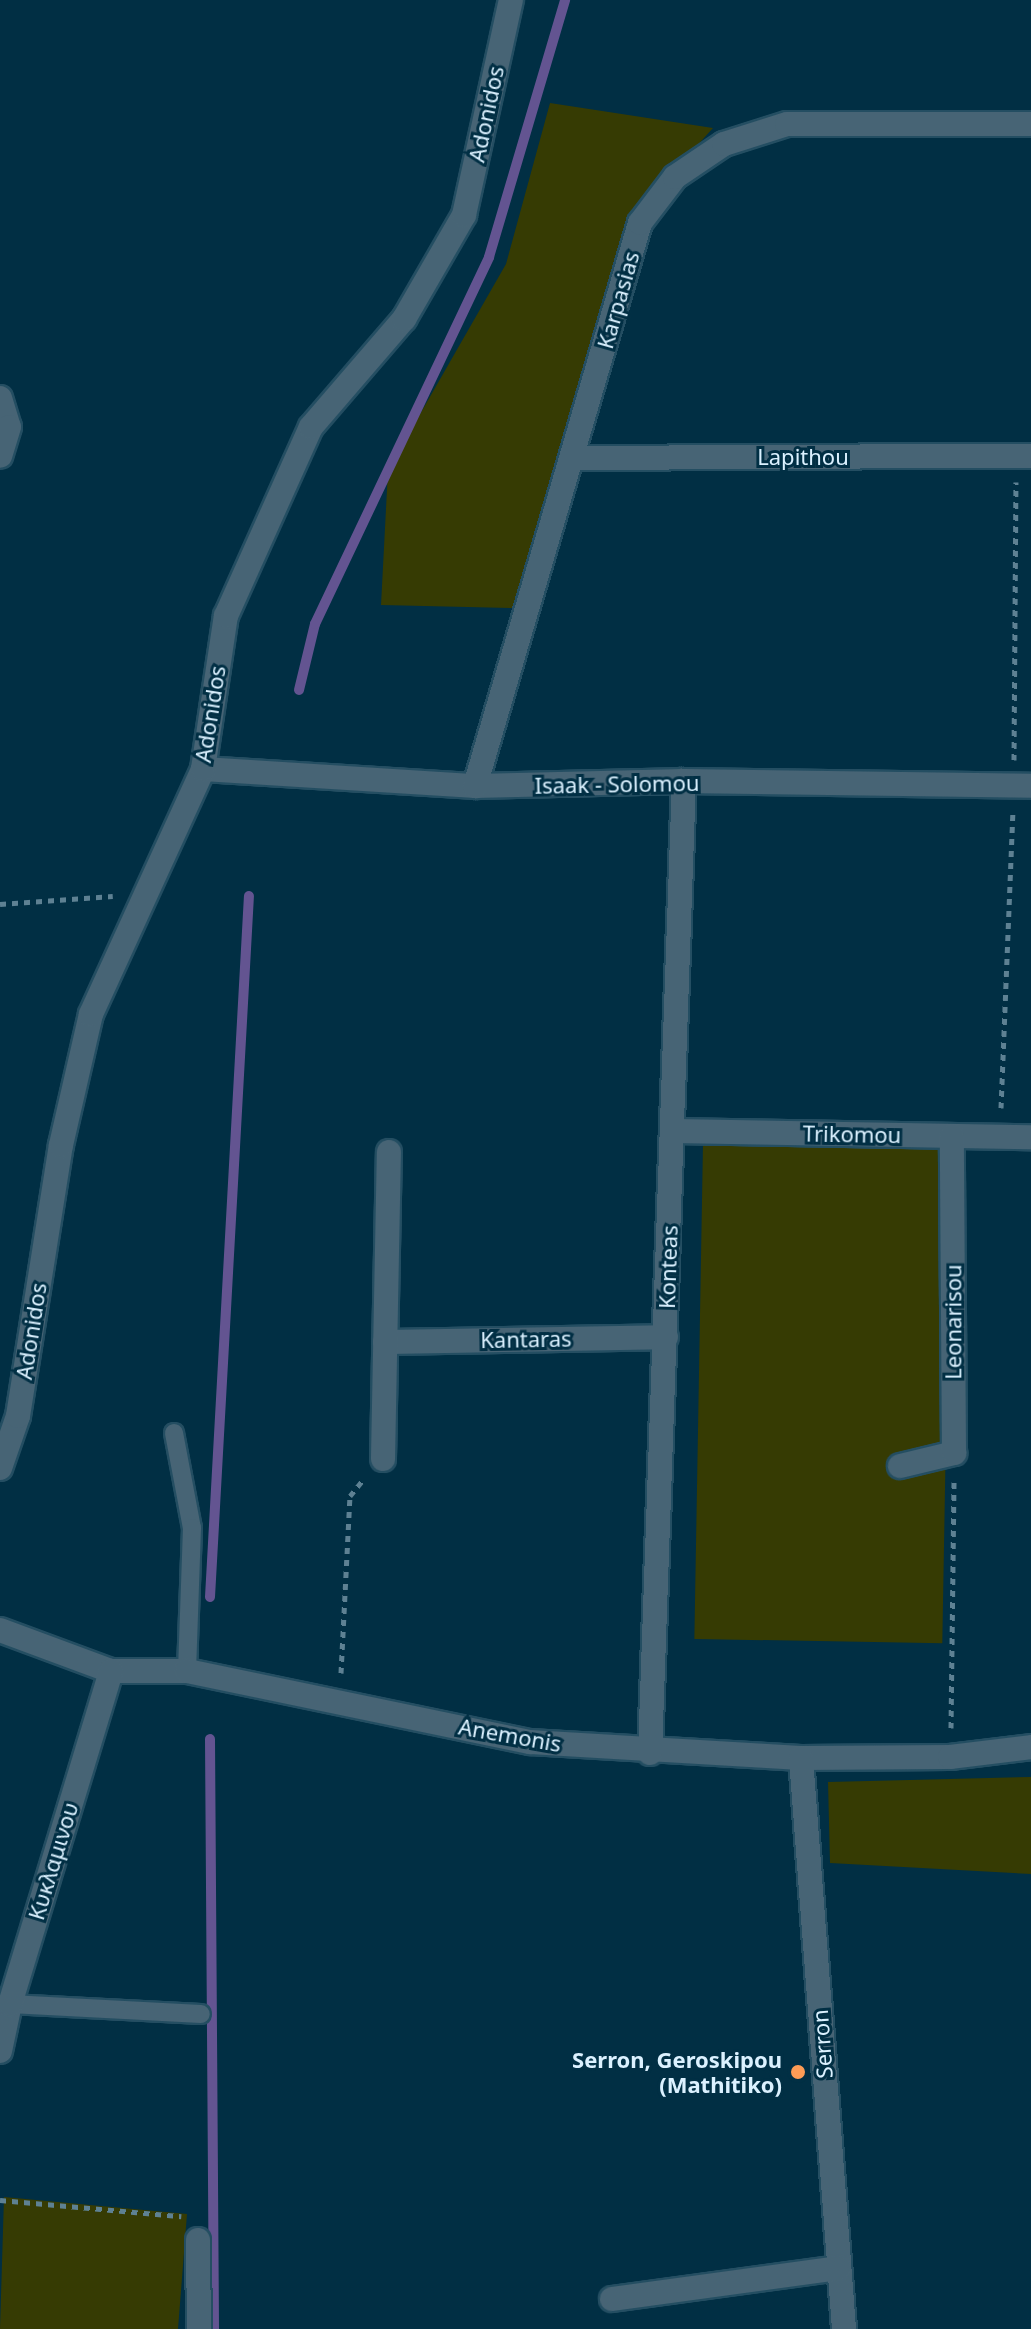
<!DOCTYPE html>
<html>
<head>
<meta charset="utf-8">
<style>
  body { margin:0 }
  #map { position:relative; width:1031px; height:2329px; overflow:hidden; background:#012f44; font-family:"Noto Sans",sans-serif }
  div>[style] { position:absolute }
  .green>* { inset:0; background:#363b03; transform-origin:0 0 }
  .stream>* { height:10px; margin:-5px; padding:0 5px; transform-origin:5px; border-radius:5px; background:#635491 }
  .path>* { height:5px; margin-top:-2.5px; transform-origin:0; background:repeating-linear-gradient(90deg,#5e8193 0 6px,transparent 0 12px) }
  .roads { filter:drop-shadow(2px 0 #244e62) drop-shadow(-2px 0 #244e62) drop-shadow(0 2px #244e62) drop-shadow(0 -2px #244e62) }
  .lane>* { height:18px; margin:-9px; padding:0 9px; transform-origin:9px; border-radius:9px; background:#476475 }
  .street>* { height:24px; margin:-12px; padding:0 12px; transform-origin:12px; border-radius:12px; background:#476475 }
  .dots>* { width:22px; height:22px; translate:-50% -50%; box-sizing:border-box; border:4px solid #012f44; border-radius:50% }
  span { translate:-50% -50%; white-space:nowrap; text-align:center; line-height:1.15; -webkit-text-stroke:6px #012f44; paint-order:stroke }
  .street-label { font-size:22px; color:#dbf1ff }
  .poi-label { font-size:22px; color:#dbf1ff; font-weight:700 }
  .right { translate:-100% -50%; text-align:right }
</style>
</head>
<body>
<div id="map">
  <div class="green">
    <div style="clip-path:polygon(550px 103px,713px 128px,647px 201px,571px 450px,513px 608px,381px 605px,388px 470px,506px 264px)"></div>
    <div style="left:703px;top:1143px;width:248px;height:496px;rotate:1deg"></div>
    <div style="clip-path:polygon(1031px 1777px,1031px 1874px,830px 1863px,828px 1782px)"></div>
    <div style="clip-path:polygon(4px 2197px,187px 2214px,178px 2329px,0 2329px)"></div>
  </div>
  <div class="stream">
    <div style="left:299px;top:690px;width:68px;rotate:-76.4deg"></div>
    <div style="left:315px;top:624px;width:406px;rotate:-64.6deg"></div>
    <div style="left:489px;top:257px;width:268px;rotate:-73.5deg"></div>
    <div style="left:210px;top:1597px;width:702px;rotate:-86.82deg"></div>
    <div style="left:210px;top:1739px;width:590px;rotate:89.61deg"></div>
  </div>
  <div class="path">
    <div style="left:1014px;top:760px;width:278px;rotate:-89.6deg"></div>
    <div style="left:0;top:904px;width:113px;rotate:-4deg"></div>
    <div style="left:1001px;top:1108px;width:294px;rotate:-87.7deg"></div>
    <div style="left:341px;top:1673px;width:177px;rotate:-87.1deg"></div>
    <div style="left:350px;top:1496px;width:21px;rotate:-51deg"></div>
    <div style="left:951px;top:1728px;width:246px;rotate:-89.3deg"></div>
    <div style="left:0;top:2200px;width:182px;rotate:5.1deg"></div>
  </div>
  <div class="roads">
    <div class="lane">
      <div style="left:174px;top:1433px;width:97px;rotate:79.3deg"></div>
      <div style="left:192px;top:1528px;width:143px;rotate:92deg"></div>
      <div style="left:10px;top:2004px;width:191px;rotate:3deg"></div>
    </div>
    <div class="street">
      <div style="left:0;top:398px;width:30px;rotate:73deg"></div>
      <div style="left:9px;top:427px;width:30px;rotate:107deg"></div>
      <div style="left:574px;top:458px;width:457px;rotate:-0.3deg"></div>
      <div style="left:203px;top:769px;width:273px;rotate:3.6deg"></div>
      <div style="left:475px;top:786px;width:209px;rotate:-1.4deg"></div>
      <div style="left:684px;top:781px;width:347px;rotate:0.8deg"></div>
      <div style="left:475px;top:786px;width:587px;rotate:-73.67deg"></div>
      <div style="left:640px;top:223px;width:58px;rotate:-52.7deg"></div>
      <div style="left:675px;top:177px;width:59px;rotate:-34deg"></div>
      <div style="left:724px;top:144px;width:66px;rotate:-17.6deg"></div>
      <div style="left:787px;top:124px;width:244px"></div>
      <div style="left:672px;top:1131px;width:359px;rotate:1deg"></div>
      <div style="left:385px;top:1342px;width:281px;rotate:-1deg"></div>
      <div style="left:383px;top:1459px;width:307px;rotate:-88.9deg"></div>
      <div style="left:900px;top:1466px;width:56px;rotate:-13.5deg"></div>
      <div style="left:954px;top:1453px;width:317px;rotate:-90.4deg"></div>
      <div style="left:0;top:1468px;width:55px;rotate:-70.9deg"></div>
      <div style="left:18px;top:1416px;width:274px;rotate:-81deg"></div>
      <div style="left:61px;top:1145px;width:134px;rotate:-77.1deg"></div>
      <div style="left:91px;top:1014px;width:269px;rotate:-65.4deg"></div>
      <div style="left:203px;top:769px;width:155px;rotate:-81.5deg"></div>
      <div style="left:226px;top:616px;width:207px;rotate:-65.8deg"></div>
      <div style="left:311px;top:427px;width:143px;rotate:-49.3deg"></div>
      <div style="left:404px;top:319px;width:120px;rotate:-60deg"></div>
      <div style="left:464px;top:215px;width:220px;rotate:-77.7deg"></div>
      <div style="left:0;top:1630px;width:118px;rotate:20.3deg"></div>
      <div style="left:111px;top:1671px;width:76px"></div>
      <div style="left:187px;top:1671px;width:350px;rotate:11.7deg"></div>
      <div style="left:530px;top:1742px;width:271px;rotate:3.4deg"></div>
      <div style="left:801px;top:1758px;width:149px;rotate:-0.4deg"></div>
      <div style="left:950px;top:1757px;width:82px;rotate:-7deg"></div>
      <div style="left:650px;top:1753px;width:973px;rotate:-88deg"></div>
      <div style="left:801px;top:1758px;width:573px;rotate:85.69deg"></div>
      <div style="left:0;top:2051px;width:48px;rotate:-78deg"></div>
      <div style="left:10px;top:2004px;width:348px;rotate:-73.1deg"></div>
      <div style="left:198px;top:2240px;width:89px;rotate:89.4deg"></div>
      <div style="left:612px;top:2299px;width:229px;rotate:-7.8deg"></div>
    </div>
  </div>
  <div class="dots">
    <div style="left:798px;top:2072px;background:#fd9c56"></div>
  </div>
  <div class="street-label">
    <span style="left:486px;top:114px;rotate:-78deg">Adonidos</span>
    <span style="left:618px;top:300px;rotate:-74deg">Karpasias</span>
    <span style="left:803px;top:457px">Lapithou</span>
    <span style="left:210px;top:714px;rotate:-81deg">Adonidos</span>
    <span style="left:617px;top:784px;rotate:-1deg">Isaak - Solomou</span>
    <span style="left:852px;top:1134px;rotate:1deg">Trikomou</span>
    <span style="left:668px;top:1267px;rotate:-88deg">Konteas</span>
    <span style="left:953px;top:1322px;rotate:-90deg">Leonarisou</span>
    <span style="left:31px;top:1331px;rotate:-81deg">Adonidos</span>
    <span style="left:526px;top:1339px;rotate:-1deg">Kantaras</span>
    <span style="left:510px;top:1735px;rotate:10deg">Anemonis</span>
    <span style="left:53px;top:1861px;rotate:-73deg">Κυκλαμινου</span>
    <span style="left:822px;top:2044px;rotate:-94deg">Serron</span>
  </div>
  <div class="poi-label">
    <span class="right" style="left:782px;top:2072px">Serron, Geroskipou<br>(Mathitiko)</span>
  </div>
</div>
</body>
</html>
